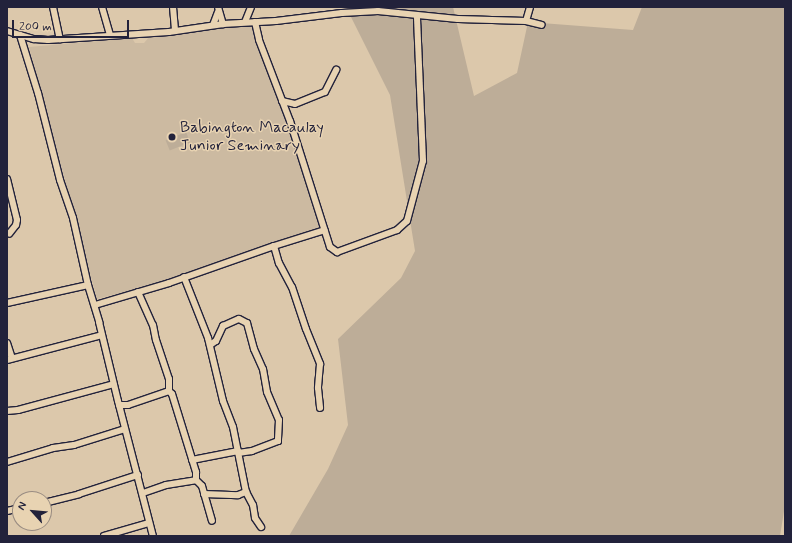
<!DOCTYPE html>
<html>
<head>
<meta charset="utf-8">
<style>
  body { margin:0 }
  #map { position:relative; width:792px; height:543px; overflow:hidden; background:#dcc8ab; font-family:Mynerve,sans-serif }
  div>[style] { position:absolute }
  .built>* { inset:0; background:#ccbaa1 }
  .green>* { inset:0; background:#bdad98; transform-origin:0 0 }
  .roads { filter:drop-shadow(1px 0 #22223b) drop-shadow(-1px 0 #22223b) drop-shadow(0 1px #22223b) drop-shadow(0 -1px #22223b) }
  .minor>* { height:6px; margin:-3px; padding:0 3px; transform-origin:3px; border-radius:3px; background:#e8d3b2 }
  .dots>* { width:11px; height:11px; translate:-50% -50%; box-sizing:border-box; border:2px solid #e8d3b2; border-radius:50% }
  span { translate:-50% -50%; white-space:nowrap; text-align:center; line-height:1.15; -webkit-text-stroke:3px #e8d3b2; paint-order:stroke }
  .poi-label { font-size:16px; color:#22223b }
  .left { translate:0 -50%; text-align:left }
  .frame { position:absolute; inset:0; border:8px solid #22223b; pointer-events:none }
  .north { position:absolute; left:12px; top:491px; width:40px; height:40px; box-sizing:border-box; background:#e8d3b2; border:1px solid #998c82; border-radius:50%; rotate:297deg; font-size:11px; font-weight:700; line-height:16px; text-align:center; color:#22223b }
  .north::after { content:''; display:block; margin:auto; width:14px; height:18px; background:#22223b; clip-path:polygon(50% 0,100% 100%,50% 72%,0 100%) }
  .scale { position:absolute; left:12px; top:20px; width:117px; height:18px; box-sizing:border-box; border:2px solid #22223b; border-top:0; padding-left:5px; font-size:12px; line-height:14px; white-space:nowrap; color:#22223b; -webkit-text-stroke:3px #e8d3b2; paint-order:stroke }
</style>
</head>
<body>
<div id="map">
  <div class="built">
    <div style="clip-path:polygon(252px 24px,322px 226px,161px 282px,97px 299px,29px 47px,132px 38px,135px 43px,144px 43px,150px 36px)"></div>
  </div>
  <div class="green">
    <div style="clip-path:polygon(346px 7px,453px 7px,474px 96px,517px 73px,528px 22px,633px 30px,642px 7px,785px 7px,785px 505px,780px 536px,289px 536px,328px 469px,348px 425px,338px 339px,401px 278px,415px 251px,390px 95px)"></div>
    <div style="left:186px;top:132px;width:11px;height:22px;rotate:68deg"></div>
  </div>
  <div class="roads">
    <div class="minor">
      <div style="left:53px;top:7px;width:33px;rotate:78deg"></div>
      <div style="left:102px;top:7px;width:29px;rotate:74deg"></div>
      <div style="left:173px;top:7px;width:24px;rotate:85deg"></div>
      <div style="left:218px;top:7px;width:18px;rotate:74deg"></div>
      <div style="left:526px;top:21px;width:15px;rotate:-74deg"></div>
      <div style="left:245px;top:22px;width:16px;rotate:-68deg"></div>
      <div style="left:255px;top:22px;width:18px;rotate:77deg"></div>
      <div style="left:259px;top:40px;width:87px;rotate:69.1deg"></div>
      <div style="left:290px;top:121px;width:132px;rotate:72.4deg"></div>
      <div style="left:330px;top:247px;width:9px;rotate:36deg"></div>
      <div style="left:337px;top:252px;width:64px;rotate:-20.1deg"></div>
      <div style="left:397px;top:230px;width:13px;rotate:-42deg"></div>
      <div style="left:407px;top:221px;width:62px;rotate:-75.1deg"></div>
      <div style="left:423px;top:161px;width:146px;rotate:-92.4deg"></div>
      <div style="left:213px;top:25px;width:14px;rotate:-69deg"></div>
      <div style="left:7px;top:31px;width:28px;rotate:17deg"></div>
      <div style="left:34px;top:39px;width:14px;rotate:4deg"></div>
      <div style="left:48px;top:40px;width:121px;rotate:-3.8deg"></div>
      <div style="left:169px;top:32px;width:55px;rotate:-8.4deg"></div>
      <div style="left:223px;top:24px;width:53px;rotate:-3.2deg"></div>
      <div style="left:276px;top:21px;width:66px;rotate:-6.9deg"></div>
      <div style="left:342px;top:13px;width:36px;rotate:-3deg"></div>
      <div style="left:378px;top:11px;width:80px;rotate:5.7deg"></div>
      <div style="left:458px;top:19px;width:68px;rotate:1.7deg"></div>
      <div style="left:526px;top:21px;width:16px;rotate:14deg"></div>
      <div style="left:20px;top:35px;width:61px;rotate:72.8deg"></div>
      <div style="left:38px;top:93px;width:90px;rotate:75.8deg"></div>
      <div style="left:60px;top:180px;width:40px;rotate:71.1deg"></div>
      <div style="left:73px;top:218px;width:69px;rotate:77.4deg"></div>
      <div style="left:88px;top:285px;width:39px;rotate:73deg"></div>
      <div style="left:99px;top:322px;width:81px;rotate:76.5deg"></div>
      <div style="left:118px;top:401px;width:139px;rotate:75.5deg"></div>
      <div style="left:282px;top:101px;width:13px;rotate:13deg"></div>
      <div style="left:295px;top:104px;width:32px;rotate:-22deg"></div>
      <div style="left:325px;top:92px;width:25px;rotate:-63deg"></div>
      <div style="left:7px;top:179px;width:42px;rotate:76.3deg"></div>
      <div style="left:17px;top:220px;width:5px;rotate:101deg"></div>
      <div style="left:16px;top:225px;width:11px;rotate:128deg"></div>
      <div style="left:274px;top:246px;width:18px;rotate:74deg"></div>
      <div style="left:279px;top:263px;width:27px;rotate:62deg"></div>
      <div style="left:292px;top:287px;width:44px;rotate:71.6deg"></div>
      <div style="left:306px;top:329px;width:38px;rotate:68deg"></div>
      <div style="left:320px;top:364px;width:24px;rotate:95deg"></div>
      <div style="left:318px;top:388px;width:20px;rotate:84deg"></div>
      <div style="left:184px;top:277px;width:66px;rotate:68.5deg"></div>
      <div style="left:208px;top:338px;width:65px;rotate:76.6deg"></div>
      <div style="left:223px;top:401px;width:28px;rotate:69deg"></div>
      <div style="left:233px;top:427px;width:66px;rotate:78.7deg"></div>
      <div style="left:246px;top:492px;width:15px;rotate:62deg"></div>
      <div style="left:253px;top:505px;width:13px;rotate:81deg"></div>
      <div style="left:255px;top:518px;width:11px;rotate:56deg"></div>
      <div style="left:138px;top:292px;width:36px;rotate:66deg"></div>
      <div style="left:153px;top:325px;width:15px;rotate:79deg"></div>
      <div style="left:156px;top:340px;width:41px;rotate:71.6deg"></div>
      <div style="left:169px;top:379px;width:12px;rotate:90deg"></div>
      <div style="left:7px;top:303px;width:83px;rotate:-12.5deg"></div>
      <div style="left:95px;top:305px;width:77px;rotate:-16.6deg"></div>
      <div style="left:169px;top:283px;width:111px;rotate:-19.4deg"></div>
      <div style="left:274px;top:246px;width:53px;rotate:-17.4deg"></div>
      <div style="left:7px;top:343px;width:16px;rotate:72deg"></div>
      <div style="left:210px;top:345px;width:7px;rotate:-34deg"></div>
      <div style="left:216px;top:341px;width:17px;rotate:-65deg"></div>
      <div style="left:223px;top:326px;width:17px;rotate:-24deg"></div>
      <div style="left:239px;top:319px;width:9px;rotate:27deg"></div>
      <div style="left:247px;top:323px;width:27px;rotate:75deg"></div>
      <div style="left:254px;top:349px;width:22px;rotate:66deg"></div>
      <div style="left:263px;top:369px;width:23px;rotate:80deg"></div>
      <div style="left:267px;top:392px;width:30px;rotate:67deg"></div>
      <div style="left:279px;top:420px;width:21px;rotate:93deg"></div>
      <div style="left:278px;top:441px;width:28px;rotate:159deg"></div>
      <div style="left:252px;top:451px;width:14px;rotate:172deg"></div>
      <div style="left:7px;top:360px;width:98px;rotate:-14.7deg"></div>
      <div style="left:169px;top:391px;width:4px;rotate:45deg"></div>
      <div style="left:172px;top:394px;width:82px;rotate:72.9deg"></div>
      <div style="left:196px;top:472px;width:8px;rotate:90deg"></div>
      <div style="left:196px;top:480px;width:8px;rotate:45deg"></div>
      <div style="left:202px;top:486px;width:36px;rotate:74deg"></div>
      <div style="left:119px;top:405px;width:9px"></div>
      <div style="left:128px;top:405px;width:43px;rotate:-18.9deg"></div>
      <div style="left:7px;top:411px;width:11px;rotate:-5deg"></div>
      <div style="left:18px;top:410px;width:99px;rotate:-15.2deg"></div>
      <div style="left:192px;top:460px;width:47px;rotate:-11.1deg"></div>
      <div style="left:7px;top:462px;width:48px;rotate:-16.9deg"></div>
      <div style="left:53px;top:448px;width:21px;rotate:-8deg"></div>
      <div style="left:74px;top:445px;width:53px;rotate:-17.4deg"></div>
      <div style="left:143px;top:493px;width:24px;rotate:-19deg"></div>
      <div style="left:166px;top:485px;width:30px;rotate:-9deg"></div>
      <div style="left:204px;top:494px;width:34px;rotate:2deg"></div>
      <div style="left:238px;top:495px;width:9px;rotate:-21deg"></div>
      <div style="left:44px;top:503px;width:36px;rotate:-14deg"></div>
      <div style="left:79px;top:494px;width:62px;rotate:-17.9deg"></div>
      <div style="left:7px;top:511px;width:13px;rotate:-13deg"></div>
      <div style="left:104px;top:536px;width:47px;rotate:-16.1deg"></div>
    </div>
  </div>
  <div class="dots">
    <div style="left:172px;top:137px;background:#22223b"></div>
  </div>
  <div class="poi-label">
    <span class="left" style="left:180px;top:137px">Babington Macaulay<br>Junior Seminary</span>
  </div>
  <div class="frame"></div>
  <div class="north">N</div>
  <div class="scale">200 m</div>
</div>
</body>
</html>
